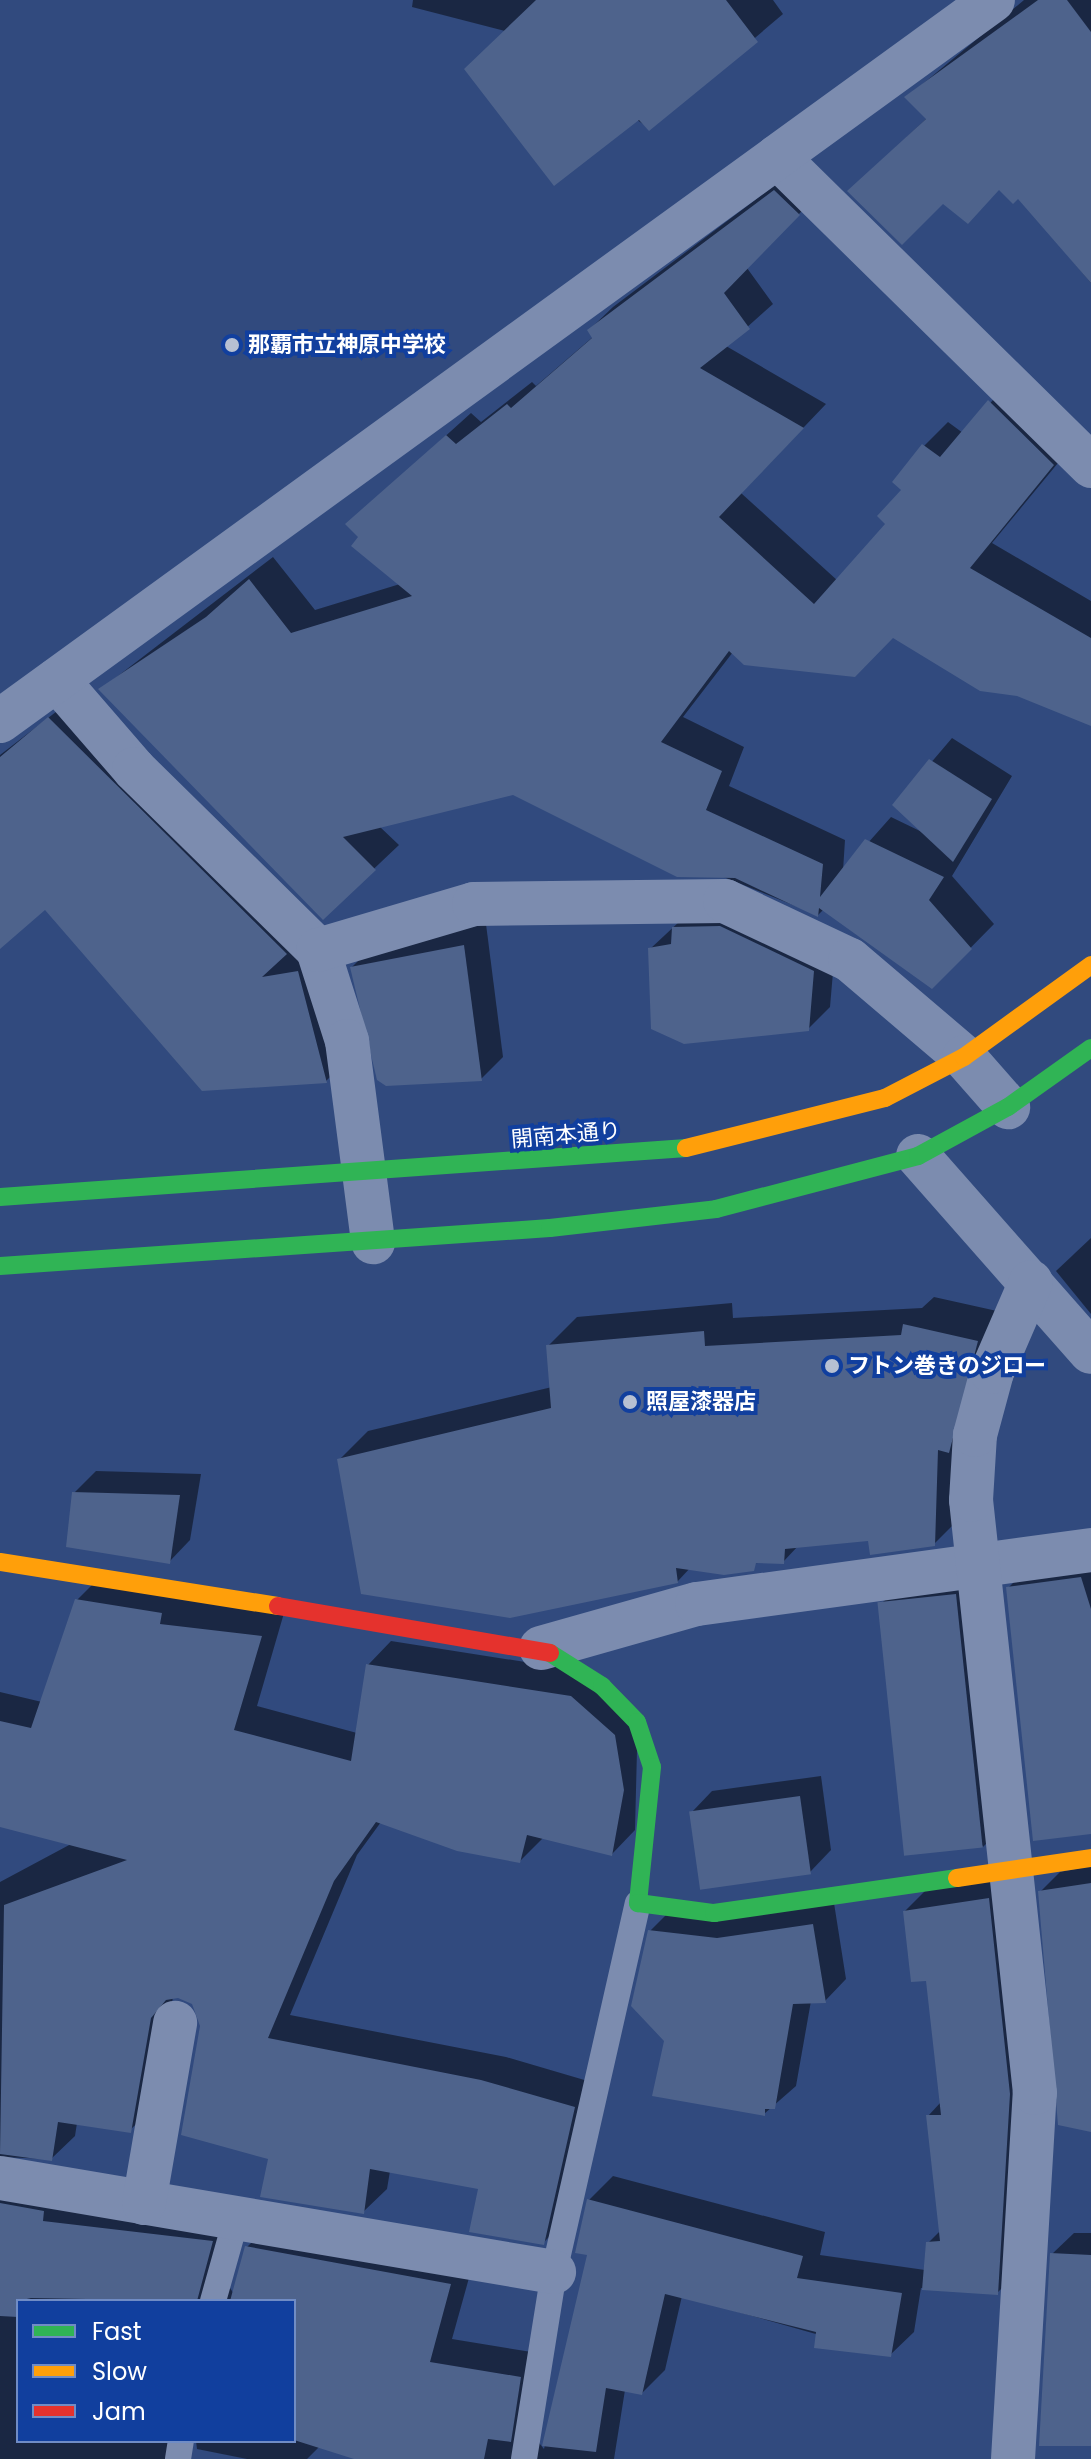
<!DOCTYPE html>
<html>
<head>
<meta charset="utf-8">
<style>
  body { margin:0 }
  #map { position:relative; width:1091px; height:2459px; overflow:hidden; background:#314a7e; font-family:Poppins,"Noto Sans JP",sans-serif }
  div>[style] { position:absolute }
  .shadow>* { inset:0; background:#0007 }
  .building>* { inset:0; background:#4e638c; transform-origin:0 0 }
  .lane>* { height:26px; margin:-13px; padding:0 13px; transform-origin:13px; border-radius:13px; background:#7c8caf }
  .street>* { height:44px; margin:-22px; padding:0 22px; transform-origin:22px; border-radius:22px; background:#7c8caf }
  .fast>* { height:18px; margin:-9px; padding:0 9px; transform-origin:9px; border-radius:9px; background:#30b455 }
  .slow>* { height:18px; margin:-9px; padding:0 9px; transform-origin:9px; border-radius:9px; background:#ff9f0a }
  .jam>* { height:18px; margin:-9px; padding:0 9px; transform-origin:9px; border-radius:9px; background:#e5322d }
  .dots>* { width:22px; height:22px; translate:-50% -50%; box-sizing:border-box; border:4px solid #113f9e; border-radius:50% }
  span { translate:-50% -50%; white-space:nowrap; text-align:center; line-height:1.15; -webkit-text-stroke:8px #113f9e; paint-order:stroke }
  .poi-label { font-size:22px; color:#fff; font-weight:700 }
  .left { translate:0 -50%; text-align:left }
  .street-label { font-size:22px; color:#fff }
  .legend { position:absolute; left:16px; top:2299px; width:280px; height:144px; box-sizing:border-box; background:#113f9e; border:2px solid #708cc5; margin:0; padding:10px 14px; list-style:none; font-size:24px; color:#fff }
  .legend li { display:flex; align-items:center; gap:16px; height:40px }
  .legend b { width:40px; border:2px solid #708cc5 }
</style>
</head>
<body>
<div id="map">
  <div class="shadow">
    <div style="clip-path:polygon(413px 0,773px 0,783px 14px,649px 128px,505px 31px,412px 7px)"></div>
    <div style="clip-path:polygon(1024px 0,1091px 0,1091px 283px,1018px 196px,1000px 189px,943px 201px,850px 191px,928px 117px,907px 97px)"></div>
    <div style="clip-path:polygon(799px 167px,822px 190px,747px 268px,773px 304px,726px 346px,826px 404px,741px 493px,838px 581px,888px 524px,924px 446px,948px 422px,963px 433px,1013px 378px,1077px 440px,992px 543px,1091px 601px,1091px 700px,893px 636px,733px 652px,683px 717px,744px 747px,729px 786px,845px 840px,843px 871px,891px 817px,922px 832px,895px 805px,952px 738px,1012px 776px,952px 876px,994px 924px,932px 987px,824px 909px,818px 915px,514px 793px,379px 826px,399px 845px,323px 917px,101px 689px,273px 557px,315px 610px,400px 584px,348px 524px,471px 413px,481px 422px,532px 382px,536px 386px,594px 336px,589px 330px,613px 307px)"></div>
    <div style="clip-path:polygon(87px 688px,328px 942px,356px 1051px,326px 1081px,45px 907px,0 946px,0 755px)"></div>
    <div style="clip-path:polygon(696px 906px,835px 949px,830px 1007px,808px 1029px,650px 949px)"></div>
    <div style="clip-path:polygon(486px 924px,503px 1057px,481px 1079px,352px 967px,373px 946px)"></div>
    <div style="clip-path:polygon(1091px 1238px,1091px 1314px,1056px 1271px)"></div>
    <div style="clip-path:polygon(934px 1297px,1006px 1313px,963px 1515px,934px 1544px,870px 1539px,799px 1545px,783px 1562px,692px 1566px,677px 1582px,339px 1460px,368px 1431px,552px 1387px,548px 1346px,577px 1317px,732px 1303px,733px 1318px,922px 1308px)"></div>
    <div style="clip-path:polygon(96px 1471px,201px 1474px,190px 1540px,169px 1562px,74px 1493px)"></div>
    <div style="clip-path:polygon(1091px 1559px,1091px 1833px,1008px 1588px,1028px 1568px)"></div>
    <div style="clip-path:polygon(977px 1573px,1004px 1825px,983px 1847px,880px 1605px,901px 1584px)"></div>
    <div style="clip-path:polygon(101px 1576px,284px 1613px,257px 1706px,357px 1733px,368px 1665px,391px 1641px,595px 1673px,638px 1711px,635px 1830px,612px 1854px,544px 1837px,520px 1861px,381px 1822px,357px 1855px,290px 2015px,506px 2057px,598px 2084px,567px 2219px,543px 2243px,480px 2187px,390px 2171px,387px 2189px,363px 2212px,271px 2158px,193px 2003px,179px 1996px,173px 1997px,154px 2107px,130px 2130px,77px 2123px,75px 2136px,51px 2159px,0 2157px,0 1882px,71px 1844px,0 1825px,0 1692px,42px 1702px,77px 1600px)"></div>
    <div style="clip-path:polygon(821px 1776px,831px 1850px,810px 1872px,691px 1813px,712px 1791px)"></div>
    <div style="clip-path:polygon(1091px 1866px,1091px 2130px,1040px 1892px,1060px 1872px)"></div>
    <div style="clip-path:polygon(1010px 1878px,1019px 2271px,997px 2293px,921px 2288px,914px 2332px,890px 2355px,682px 2296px,665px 2370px,642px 2393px,625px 2390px,614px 2459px,364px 2459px,320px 2446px,307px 2459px,247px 2459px,197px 2449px,196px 2441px,294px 2441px,294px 2301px,18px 2301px,18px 2441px,182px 2441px,179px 2459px,0 2459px,0 2163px,236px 2217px,220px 2273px,234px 2294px,247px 2247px,271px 2223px,474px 2260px,452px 2339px,544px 2354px,531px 2433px,544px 2449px,590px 2253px,589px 2200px,613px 2176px,825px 2232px,820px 2255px,925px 2270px,928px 2243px,941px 2230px,928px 2116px,941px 2102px,928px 1979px,905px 1911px,926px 1890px)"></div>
    <div style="clip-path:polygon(834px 1903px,846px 1979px,825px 2001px,811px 2001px,796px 2086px,764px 2114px,666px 2041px,650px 1931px,672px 1909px)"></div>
    <div style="clip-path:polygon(1074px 2233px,1091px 2233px,1091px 2444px,1052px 2254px)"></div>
  </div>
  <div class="building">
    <div style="clip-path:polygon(536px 0,726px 0,758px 42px,649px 131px,639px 120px,554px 186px,464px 69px)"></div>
    <div style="clip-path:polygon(1038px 0,1067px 0,1091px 32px,1091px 283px,1018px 199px,1013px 204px,999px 190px,968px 224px,943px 204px,902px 245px,847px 191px,926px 119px,904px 97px)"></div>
    <div style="clip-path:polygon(774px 190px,800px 215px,724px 293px,750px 329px,700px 368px,804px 428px,719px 517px,814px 604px,885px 524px,877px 516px,901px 490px,892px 482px,922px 444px,940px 457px,988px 400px,1054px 465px,970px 568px,1091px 638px,1091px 726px,1017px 696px,980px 691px,893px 638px,855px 677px,744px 665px,729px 651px,661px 742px,722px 771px,706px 810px,823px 864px,820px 897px,865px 839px,944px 877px,929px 900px,972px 949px,932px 989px,819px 908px,818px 917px,735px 878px,677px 877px,513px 795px,343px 837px,376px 870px,323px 920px,98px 689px,206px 617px,249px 579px,291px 633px,412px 596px,351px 546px,358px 537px,345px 524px,446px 435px,456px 444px,507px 404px,511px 408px,592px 338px,587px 330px)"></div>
    <div style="clip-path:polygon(48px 717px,287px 954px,262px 977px,298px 971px,327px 1083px,202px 1091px,45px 910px,0 949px,0 757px)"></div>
    <div style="clip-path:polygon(929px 759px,992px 799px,953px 862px,892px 805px)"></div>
    <div style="clip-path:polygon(720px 926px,814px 971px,809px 1031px,684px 1044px,651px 1029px,648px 948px,671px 944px,672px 927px)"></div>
    <div style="clip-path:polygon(464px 945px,482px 1081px,386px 1086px,377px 1080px,350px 967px)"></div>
    <div style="clip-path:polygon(903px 1324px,978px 1341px,949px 1453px,938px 1450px,935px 1546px,870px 1555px,868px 1541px,785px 1549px,784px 1564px,756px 1563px,754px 1571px,724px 1575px,676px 1568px,678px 1583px,510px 1618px,361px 1594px,337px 1459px,551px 1408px,546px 1345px,704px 1331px,705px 1346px,901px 1335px)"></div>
    <div style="clip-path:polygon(72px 1492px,180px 1495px,170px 1564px,66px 1547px)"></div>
    <div style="clip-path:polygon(1081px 1577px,1091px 1609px,1091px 1834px,1033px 1841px,1006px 1587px)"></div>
    <div style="left:956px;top:1594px;width:255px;height:79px;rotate:84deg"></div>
    <div style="clip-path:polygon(75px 1599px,162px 1613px,160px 1624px,262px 1636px,234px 1730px,351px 1761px,366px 1664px,571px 1696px,615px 1735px,624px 1790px,612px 1856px,527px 1835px,520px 1863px,457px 1851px,376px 1822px,334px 1881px,268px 2038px,481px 2080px,575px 2107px,544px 2245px,469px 2232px,478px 2189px,370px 2169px,364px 2214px,260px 2197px,268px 2159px,181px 2135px,200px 2026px,192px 2004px,178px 1998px,166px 2000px,151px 2018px,131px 2133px,58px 2122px,52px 2161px,0 2154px,4px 1905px,127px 1860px,0 1827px,0 1721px,31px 1728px)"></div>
    <div style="left:800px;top:1796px;width:79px;height:112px;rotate:82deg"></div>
    <div style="clip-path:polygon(1091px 1883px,1091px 2132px,1058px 2125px,1038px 1891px)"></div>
    <div style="clip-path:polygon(989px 1898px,1010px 2094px,998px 2295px,922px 2290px,926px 2242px,940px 2241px,926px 2115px,941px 2115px,926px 1981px,911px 1982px,903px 1911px)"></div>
    <div style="clip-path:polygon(813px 1924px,826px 2003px,793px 2004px,775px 2109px,765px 2109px,765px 2116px,652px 2096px,664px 2041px,631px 2006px,648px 1930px,717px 1938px)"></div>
    <div style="clip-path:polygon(587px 2199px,803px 2256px,797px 2278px,902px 2293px,891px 2357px,814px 2348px,816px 2332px,665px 2294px,642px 2395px,606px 2388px,596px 2452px,542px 2446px,587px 2255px,575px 2253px)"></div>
    <div style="clip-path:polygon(0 2203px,44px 2211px,43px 2221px,213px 2241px,197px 2301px,31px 2298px,18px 2301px,18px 2317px,0 2316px)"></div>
    <div style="clip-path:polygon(245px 2246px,451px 2284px,430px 2362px,521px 2377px,511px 2442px,488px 2439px,484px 2459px,354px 2459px,294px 2440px,294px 2301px,230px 2301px)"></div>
    <div style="clip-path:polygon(1050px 2253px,1091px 2255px,1091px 2446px,1039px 2446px)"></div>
  </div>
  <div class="lane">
    <div style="left:213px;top:2301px;width:85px;rotate:-74.3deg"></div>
    <div style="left:178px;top:2459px;width:18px;rotate:-81deg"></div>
    <div style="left:524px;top:2459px;width:189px;rotate:-80.9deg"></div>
    <div style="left:554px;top:2272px;width:378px;rotate:-77.2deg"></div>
  </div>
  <div class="street">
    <div style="left:777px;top:157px;width:441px;rotate:44.5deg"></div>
    <div style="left:57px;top:680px;width:118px;rotate:49.1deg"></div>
    <div style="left:134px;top:769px;width:258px;rotate:44.5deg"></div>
    <div style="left:318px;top:950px;width:96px;rotate:72.3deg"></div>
    <div style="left:347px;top:1041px;width:203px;rotate:82.6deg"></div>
    <div style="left:0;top:721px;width:1227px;rotate:-35.98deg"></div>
    <div style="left:318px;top:950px;width:163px;rotate:-16.4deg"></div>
    <div style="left:474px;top:904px;width:251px;rotate:-0.7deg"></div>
    <div style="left:725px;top:901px;width:138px;rotate:25.3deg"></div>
    <div style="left:850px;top:960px;width:150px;rotate:40.4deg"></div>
    <div style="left:964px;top:1057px;width:67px;rotate:48.7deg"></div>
    <div style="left:918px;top:1156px;width:261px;rotate:48.6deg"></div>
    <div style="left:541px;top:1648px;width:162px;rotate:-15.8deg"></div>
    <div style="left:697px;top:1604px;width:398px;rotate:-7.8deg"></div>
    <div style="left:0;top:2178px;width:562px;rotate:9.63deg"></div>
    <div style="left:144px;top:2203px;width:183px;rotate:-80.2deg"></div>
    <div style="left:1013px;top:2459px;width:367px;rotate:-86.6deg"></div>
    <div style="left:1035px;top:2093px;width:596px;rotate:-96.16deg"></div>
    <div style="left:971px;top:1500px;width:65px;rotate:-86.5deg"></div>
    <div style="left:975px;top:1435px;width:65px;rotate:-74.9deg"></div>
    <div style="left:992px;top:1372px;width:98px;rotate:-66.6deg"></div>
  </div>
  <div class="fast">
    <div style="left:0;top:1197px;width:688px;rotate:-4.09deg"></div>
    <div style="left:0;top:1266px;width:551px;rotate:-3.95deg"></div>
    <div style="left:550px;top:1228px;width:167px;rotate:-6.5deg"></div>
    <div style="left:716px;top:1209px;width:209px;rotate:-14.7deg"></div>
    <div style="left:918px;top:1156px;width:102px;rotate:-28.6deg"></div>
    <div style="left:1008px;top:1107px;width:102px;rotate:-35.4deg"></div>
    <div style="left:550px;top:1653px;width:62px;rotate:32.4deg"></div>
    <div style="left:602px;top:1686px;width:50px;rotate:45.8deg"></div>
    <div style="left:637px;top:1722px;width:47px;rotate:71.6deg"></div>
    <div style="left:652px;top:1767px;width:137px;rotate:95.9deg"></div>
    <div style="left:638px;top:1903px;width:77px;rotate:7.5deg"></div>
    <div style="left:714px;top:1913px;width:246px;rotate:-8.2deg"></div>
  </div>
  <div class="slow">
    <div style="left:686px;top:1148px;width:205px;rotate:-14.1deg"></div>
    <div style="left:885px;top:1098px;width:89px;rotate:-27.4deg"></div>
    <div style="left:964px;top:1057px;width:157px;rotate:-35.9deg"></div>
    <div style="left:0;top:1562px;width:281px;rotate:9deg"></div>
    <div style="left:957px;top:1878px;width:135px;rotate:-8.5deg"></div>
  </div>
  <div class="jam">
    <div style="left:278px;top:1606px;width:276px;rotate:9.8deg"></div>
  </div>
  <div class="dots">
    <div style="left:232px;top:345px;background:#b7c0d2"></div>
    <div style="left:832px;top:1366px;background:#b7c0d2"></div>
    <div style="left:630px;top:1402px;background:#b7c0d2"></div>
  </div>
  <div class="poi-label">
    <span class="left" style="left:248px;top:345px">那覇市立神原中学校</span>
    <span class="left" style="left:848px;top:1366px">フトン巻きのジロー</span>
    <span class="left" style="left:646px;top:1402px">照屋漆器店</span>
  </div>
  <div class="street-label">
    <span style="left:566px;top:1135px;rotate:-5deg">開南本通り</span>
  </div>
  <ul class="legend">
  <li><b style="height:10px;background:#30b455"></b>Fast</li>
  <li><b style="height:10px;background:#ff9f0a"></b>Slow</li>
  <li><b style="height:10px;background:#e5322d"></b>Jam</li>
  </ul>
</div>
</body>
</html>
